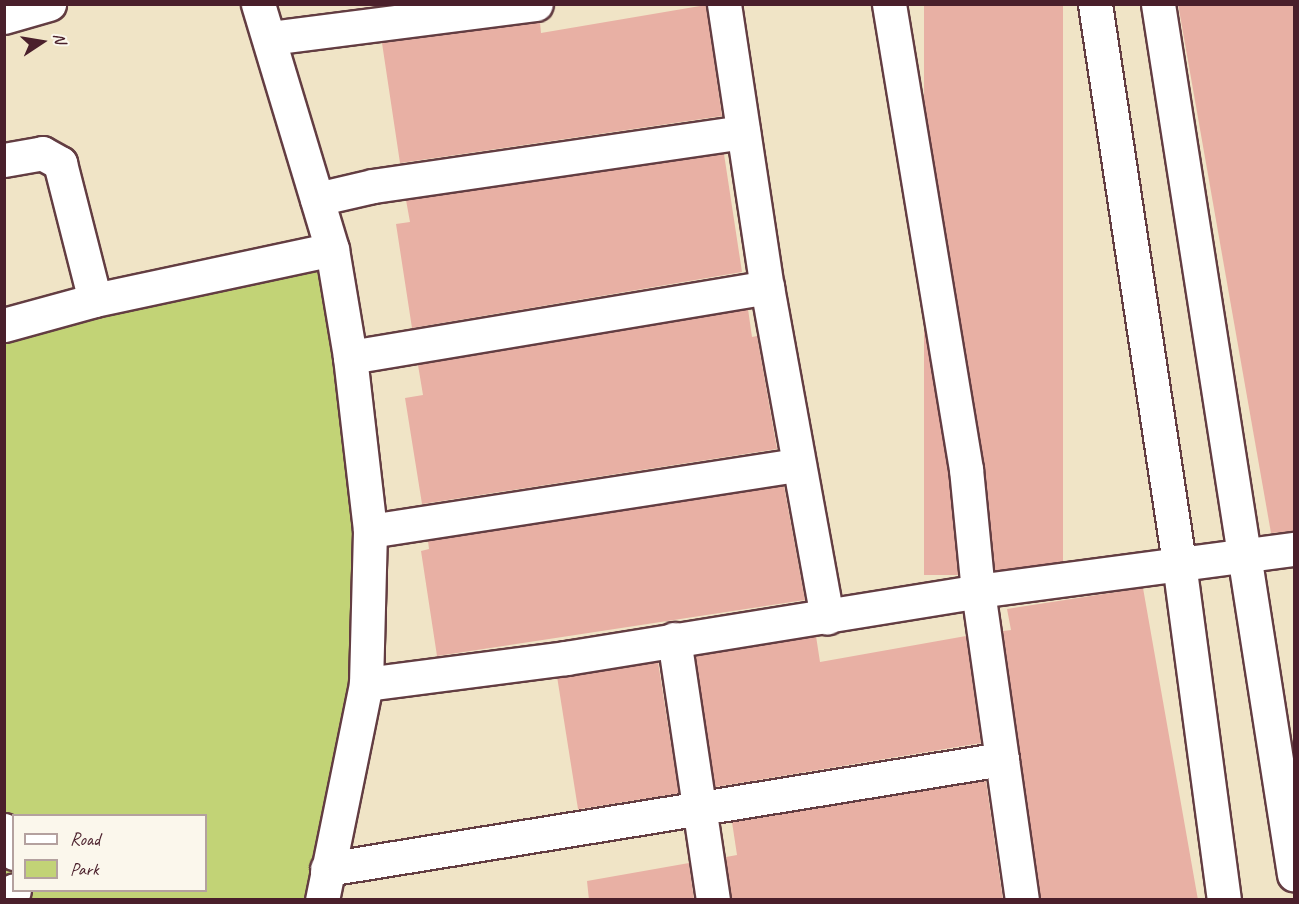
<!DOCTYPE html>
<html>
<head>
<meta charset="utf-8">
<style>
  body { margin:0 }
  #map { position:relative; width:1299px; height:904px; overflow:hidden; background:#f0e4c6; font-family:Caveat,sans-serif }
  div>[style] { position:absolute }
  .green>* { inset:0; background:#c2d376 }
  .building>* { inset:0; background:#e8b0a4; transform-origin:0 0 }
  .roads { filter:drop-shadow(2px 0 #633d42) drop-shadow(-2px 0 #633d42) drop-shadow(0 2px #633d42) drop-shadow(0 -2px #633d42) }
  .minor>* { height:33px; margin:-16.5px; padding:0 16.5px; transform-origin:16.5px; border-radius:16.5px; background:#fff }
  span { translate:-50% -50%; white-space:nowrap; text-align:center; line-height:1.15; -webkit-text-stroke:4.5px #fbf7ec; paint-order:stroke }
  .frame { position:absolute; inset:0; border:6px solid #4a1f2b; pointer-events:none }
  .legend { position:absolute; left:12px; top:814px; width:195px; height:78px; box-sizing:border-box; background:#fbf7ec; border:2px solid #b4a19f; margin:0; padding:8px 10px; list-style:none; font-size:18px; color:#4a1f2b }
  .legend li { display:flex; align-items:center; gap:12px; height:30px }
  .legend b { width:30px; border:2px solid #b4a19f }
  .north { position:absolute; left:12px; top:12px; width:60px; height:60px; -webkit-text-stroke:4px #fbf7ec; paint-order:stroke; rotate:78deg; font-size:16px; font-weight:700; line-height:24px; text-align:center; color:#4a1f2b }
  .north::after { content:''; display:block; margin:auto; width:21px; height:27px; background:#4a1f2b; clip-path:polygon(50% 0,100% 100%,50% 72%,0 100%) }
</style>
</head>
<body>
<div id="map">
  <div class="green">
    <div style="clip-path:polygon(evenodd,321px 258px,382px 613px,332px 899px,5px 899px,4px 337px,321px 258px,14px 816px,206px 816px,206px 890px,14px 890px,14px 816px)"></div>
  </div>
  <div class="building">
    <div style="left:924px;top:4px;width:139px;height:571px"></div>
    <div style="clip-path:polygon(1178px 4px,1294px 4px,1294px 531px,1271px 533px)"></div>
    <div style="clip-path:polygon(706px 5px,722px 116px,400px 163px,382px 43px,540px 22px,541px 33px)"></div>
    <div style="clip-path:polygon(724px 154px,742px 272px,412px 328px,396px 224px,410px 222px,406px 200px)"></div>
    <div style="clip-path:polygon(748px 309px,752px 337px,757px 336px,777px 449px,422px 504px,405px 398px,423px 395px,418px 365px)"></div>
    <div style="clip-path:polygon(784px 486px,805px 600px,437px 656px,421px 551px,429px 549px,428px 541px)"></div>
    <div style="clip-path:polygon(1143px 588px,1198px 900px,1040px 900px,1003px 631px,1011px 630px,1007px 609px)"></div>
    <div style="clip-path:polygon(816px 636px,820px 662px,966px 636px,981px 743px,715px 787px,695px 656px)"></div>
    <div style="left:658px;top:662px;width:133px;height:102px;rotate:81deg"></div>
    <div style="clip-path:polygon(986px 781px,1003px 900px,731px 900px,726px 857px,737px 855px,732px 822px)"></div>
    <div style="clip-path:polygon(689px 863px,694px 900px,589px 900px,587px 881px)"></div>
  </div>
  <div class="roads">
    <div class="minor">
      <div style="left:258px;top:4px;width:256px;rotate:73.2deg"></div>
      <div style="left:332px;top:249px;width:109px;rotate:80.5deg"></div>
      <div style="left:350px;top:357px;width:175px;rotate:83.4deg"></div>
      <div style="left:370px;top:531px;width:153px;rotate:91.5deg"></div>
      <div style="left:366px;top:684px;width:220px;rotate:101.5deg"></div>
      <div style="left:724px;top:4px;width:286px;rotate:81.4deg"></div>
      <div style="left:767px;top:287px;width:336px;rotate:79.7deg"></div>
      <div style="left:889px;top:4px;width:471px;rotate:80.6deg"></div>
      <div style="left:966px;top:469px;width:123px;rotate:84.4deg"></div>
      <div style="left:978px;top:591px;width:312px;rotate:81.9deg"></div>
      <div style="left:1095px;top:4px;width:565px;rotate:81.45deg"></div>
      <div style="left:1179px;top:563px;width:340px;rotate:82.4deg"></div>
      <div style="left:1158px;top:4px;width:881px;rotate:81.12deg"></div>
      <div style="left:4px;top:17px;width:47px;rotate:-16.1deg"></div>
      <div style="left:270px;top:38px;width:268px;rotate:-7.3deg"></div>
      <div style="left:4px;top:160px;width:39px;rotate:-10deg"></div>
      <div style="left:42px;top:153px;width:21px;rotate:29deg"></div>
      <div style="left:60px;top:163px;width:141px;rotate:75.7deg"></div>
      <div style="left:317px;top:199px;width:57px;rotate:-13.1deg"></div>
      <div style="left:373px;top:186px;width:374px;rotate:-8.3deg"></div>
      <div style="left:4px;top:325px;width:94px;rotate:-15.4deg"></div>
      <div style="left:95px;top:300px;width:242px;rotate:-12.1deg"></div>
      <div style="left:350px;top:357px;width:423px;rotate:-9.5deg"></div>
      <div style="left:370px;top:531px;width:433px;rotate:-8.8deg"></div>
      <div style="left:674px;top:639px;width:264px;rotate:81.5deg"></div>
      <div style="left:366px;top:684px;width:202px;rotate:-7.4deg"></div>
      <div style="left:566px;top:658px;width:417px;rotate:-9.2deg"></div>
      <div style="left:978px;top:591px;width:319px;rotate:-7.6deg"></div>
      <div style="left:4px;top:830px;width:25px;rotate:67deg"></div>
      <div style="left:327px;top:869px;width:684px;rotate:-9.26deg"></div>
      <div style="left:11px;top:900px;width:10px;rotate:-73deg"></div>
    </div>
  </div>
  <div class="frame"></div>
  <ul class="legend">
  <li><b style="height:8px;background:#fff"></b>Road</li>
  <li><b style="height:16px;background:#c2d376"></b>Park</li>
  </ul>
  <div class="north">N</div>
</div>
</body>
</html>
